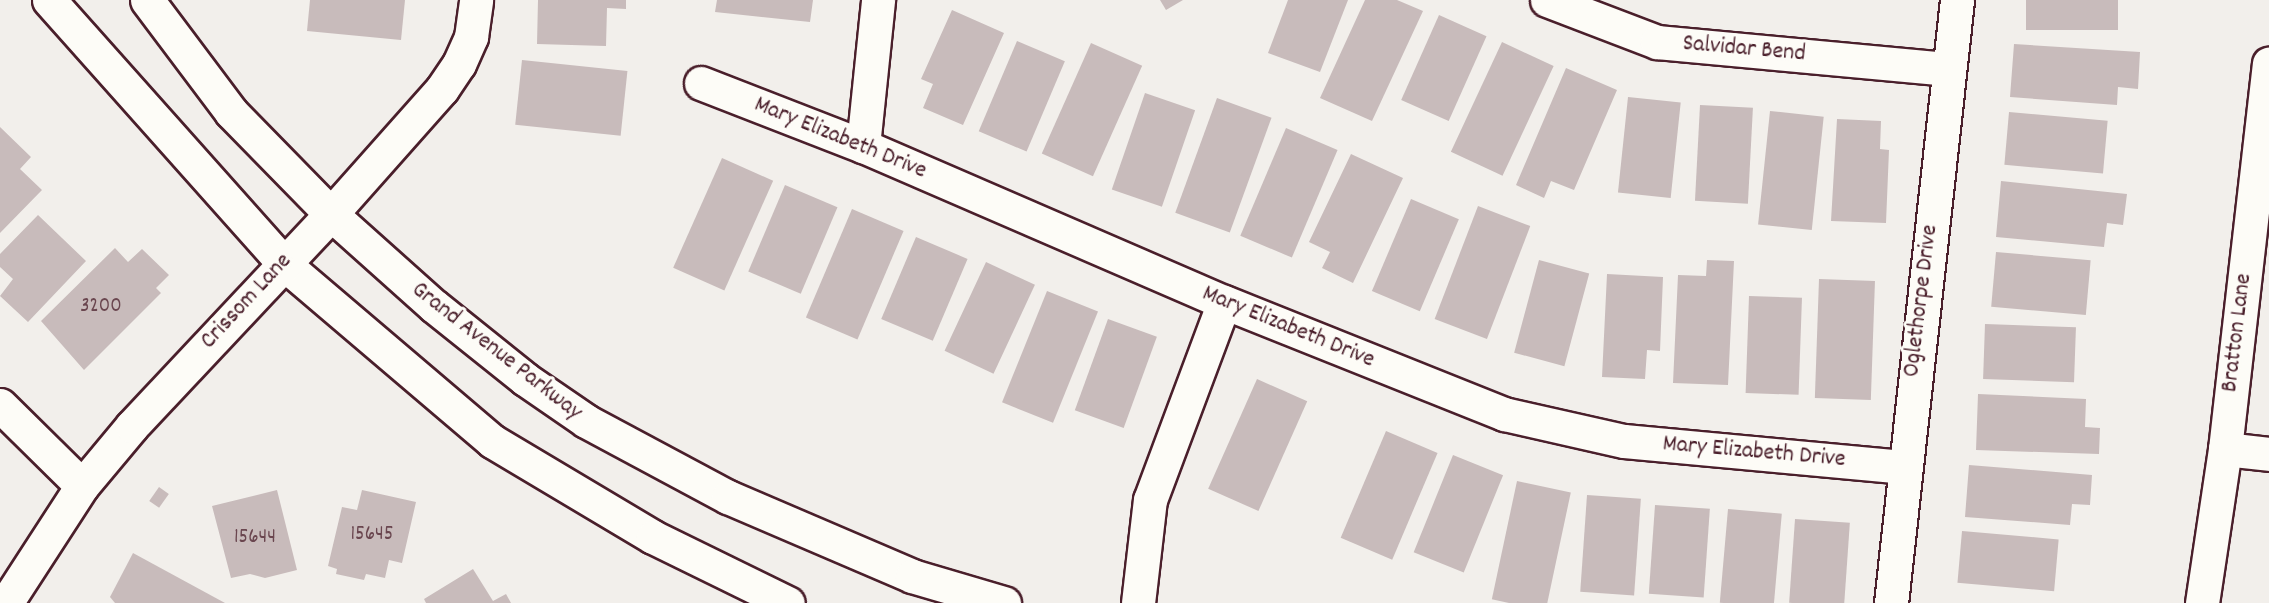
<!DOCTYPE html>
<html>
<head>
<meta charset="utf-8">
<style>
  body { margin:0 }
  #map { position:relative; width:2269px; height:603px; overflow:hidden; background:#f2efeb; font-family:Dekko,sans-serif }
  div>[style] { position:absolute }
  .building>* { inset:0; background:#c8bbbb; transform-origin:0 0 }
  .roads { filter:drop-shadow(2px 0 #4a1f2b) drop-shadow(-2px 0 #4a1f2b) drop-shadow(0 2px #4a1f2b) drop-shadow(0 -2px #4a1f2b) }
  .minor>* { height:33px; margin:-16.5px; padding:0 16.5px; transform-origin:16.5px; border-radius:16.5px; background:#fdfcf7 }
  span { translate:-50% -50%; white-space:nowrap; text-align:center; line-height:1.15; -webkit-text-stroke:6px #fdfcf7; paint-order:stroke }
  .number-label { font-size:21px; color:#6a464f }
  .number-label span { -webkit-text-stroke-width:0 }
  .street-label { font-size:24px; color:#4a1f2b }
</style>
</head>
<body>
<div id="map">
  <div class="building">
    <div style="clip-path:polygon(310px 0,405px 0,401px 40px,307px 31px)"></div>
    <div style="clip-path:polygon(538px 0,626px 0,626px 9px,607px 8px,606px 46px,537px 44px)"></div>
    <div style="clip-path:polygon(717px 0,813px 0,810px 22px,715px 12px)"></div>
    <div style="clip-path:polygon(1160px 0,1183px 0,1166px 10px)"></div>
    <div style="clip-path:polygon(1288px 0,1348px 0,1320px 72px,1268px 53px)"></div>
    <div style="clip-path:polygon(1365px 0,1397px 0,1423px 11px,1372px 121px,1320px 98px)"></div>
    <div style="left:2026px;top:0;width:92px;height:30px"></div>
    <div style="clip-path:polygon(952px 10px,1004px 33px,963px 125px,923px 108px,933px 84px,921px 79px)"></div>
    <div style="left:1439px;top:15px;width:52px;height:93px;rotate:24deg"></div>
    <div style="left:1017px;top:41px;width:52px;height:98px;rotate:23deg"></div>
    <div style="left:1502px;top:42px;width:57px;height:121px;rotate:25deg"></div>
    <div style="left:1091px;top:43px;width:56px;height:121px;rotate:24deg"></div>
    <div style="clip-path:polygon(2014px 44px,2140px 52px,2138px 89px,2118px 87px,2117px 105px,2010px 97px)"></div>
    <div style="left:522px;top:60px;width:106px;height:65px;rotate:6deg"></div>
    <div style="clip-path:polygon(1566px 68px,1617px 90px,1574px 190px,1551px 181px,1544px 198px,1516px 185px)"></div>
    <div style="left:1145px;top:93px;width:53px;height:102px;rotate:19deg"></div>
    <div style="left:1628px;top:97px;width:53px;height:96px;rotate:6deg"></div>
    <div style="left:1217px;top:98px;width:58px;height:122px;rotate:20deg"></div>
    <div style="left:1700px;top:105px;width:53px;height:96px;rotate:3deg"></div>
    <div style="left:1770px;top:111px;width:54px;height:114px;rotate:6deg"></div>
    <div style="left:2009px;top:112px;width:99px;height:53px;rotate:5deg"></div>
    <div style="clip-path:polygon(1837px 119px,1881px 121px,1880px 149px,1889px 150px,1886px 223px,1831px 221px)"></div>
    <div style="clip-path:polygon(0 127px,31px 157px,20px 169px,42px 190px,0 233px)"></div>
    <div style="left:1286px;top:128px;width:56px;height:117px;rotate:23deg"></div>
    <div style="clip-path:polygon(1351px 154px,1403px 178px,1353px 283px,1322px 268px,1330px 252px,1309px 242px)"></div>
    <div style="left:722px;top:158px;width:56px;height:120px;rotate:24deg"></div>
    <div style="clip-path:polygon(2001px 181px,2127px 194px,2123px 225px,2107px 223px,2104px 247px,1996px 237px)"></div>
    <div style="left:785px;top:185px;width:57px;height:94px;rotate:23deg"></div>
    <div style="left:1411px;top:199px;width:52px;height:100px;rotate:23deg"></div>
    <div style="left:1478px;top:206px;width:56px;height:121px;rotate:21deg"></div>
    <div style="left:852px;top:209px;width:56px;height:118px;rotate:23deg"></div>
    <div style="clip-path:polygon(38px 215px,86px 261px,28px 322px,0 296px,13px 279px,0 267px,0 254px)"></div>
    <div style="left:916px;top:237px;width:56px;height:89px;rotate:23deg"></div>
    <div style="clip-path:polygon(115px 248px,128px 262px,142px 249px,169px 275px,156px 288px,161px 293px,84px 370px,41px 321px)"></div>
    <div style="left:1996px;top:252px;width:95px;height:55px;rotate:5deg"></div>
    <div style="left:1539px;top:260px;width:52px;height:96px;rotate:15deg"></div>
    <div style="clip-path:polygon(1707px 260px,1734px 261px,1728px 385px,1673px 383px,1678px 275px,1706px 276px)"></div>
    <div style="left:986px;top:262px;width:54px;height:98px;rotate:25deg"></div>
    <div style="clip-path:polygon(1607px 274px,1663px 277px,1660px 351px,1647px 350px,1645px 379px,1602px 377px)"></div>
    <div style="left:1819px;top:279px;width:56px;height:119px;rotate:2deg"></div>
    <div style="left:1047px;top:291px;width:55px;height:120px;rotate:22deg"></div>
    <div style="left:1749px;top:296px;width:53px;height:97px;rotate:2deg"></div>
    <div style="left:1108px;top:319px;width:52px;height:97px;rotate:20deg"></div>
    <div style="left:1985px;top:324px;width:91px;height:55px;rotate:2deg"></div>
    <div style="left:1257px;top:379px;width:55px;height:120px;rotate:24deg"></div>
    <div style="clip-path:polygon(1978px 394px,2086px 399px,2085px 427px,2100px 428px,2099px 454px,1976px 450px)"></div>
    <div style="left:1386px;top:431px;width:56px;height:116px;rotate:23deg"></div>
    <div style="left:1453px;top:455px;width:54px;height:105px;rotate:22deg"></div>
    <div style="clip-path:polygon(1969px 465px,2092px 475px,2090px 505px,2072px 504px,2070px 525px,1965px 517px)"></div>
    <div style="left:1517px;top:481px;width:55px;height:121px;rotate:12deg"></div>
    <div style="left:159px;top:487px;width:12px;height:17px;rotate:35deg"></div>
    <div style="clip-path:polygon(277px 490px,297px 570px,265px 578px,250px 574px,231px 578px,212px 506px)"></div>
    <div style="clip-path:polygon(362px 490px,416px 502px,402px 563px,389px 560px,385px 578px,366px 574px,364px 580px,336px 574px,337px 569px,328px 566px,342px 507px,357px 510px)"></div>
    <div style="left:1587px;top:495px;width:54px;height:97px;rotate:4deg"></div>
    <div style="left:1655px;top:505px;width:55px;height:89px;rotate:4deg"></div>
    <div style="left:1728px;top:509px;width:54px;height:94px;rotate:5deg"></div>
    <div style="left:1795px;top:519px;width:55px;height:84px;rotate:4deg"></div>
    <div style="left:1962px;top:531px;width:97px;height:52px;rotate:5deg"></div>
    <div style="clip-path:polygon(133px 553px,225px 603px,115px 603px,110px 597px)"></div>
    <div style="clip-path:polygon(473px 569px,493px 601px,506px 594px,511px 603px,426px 603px,424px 599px)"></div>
  </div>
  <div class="roads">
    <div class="minor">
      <div style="left:49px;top:0;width:352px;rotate:48.3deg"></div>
      <div style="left:283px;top:263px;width:275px;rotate:40.4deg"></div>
      <div style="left:492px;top:441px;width:187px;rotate:30.8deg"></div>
      <div style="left:653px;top:537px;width:150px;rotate:26.1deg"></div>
      <div style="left:147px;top:0;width:140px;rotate:53.1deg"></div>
      <div style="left:231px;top:112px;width:143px;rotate:45.6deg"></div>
      <div style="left:331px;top:214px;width:138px;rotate:41.8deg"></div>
      <div style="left:434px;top:306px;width:117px;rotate:38.7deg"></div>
      <div style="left:525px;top:379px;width:74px;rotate:34.5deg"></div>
      <div style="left:586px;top:421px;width:161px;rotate:28.2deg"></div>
      <div style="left:728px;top:497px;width:200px;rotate:23.2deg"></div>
      <div style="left:912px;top:576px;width:96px;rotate:16.4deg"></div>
      <div style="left:1547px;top:0;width:118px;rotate:20.9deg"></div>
      <div style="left:1657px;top:42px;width:293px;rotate:5.3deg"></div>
      <div style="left:701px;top:83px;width:174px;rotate:21.3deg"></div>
      <div style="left:863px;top:146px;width:393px;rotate:23.4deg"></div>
      <div style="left:1224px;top:302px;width:302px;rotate:21.8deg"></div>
      <div style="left:1504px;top:414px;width:123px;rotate:12.7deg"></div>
      <div style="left:1624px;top:441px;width:280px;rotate:5.3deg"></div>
      <div style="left:863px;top:146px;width:147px;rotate:-84.1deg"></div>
      <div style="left:0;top:405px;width:115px;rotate:44.6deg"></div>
      <div style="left:2225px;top:449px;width:44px;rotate:6.5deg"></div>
      <div style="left:6px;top:603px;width:140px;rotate:-57deg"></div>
      <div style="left:82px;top:486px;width:78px;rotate:-50.2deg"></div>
      <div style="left:132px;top:426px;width:291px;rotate:-46.8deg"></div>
      <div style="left:331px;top:214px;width:167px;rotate:-48.4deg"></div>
      <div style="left:442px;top:89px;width:30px;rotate:-56deg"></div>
      <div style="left:459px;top:64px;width:30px;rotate:-66deg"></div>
      <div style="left:471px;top:37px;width:37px;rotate:-82deg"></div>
      <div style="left:1138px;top:603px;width:104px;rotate:-83.4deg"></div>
      <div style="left:1150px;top:500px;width:211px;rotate:-69.5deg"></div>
      <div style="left:1891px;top:603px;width:607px;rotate:-83.75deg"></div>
      <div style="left:2202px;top:603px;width:156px;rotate:-81.5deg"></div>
      <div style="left:2225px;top:449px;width:388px;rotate:-83.5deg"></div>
    </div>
  </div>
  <div class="number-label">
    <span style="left:101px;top:307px">3200</span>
    <span style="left:372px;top:535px">15645</span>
    <span style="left:255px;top:538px">15644</span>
  </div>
  <div class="street-label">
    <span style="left:1744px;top:50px;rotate:5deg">Salvidar Bend</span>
    <span style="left:840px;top:139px;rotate:22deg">Mary Elizabeth Drive</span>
    <span style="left:1922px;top:301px;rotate:-83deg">Oglethorpe Drive</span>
    <span style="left:247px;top:302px;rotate:-47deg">Crissom Lane</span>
    <span style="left:1288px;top:328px;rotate:22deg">Mary Elizabeth Drive</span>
    <span style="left:2238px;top:333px;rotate:-83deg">Bratton Lane</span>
    <span style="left:496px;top:352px;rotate:38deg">Grand Avenue Parkway</span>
    <span style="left:1754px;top:453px;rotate:5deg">Mary Elizabeth Drive</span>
  </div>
</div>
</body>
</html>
